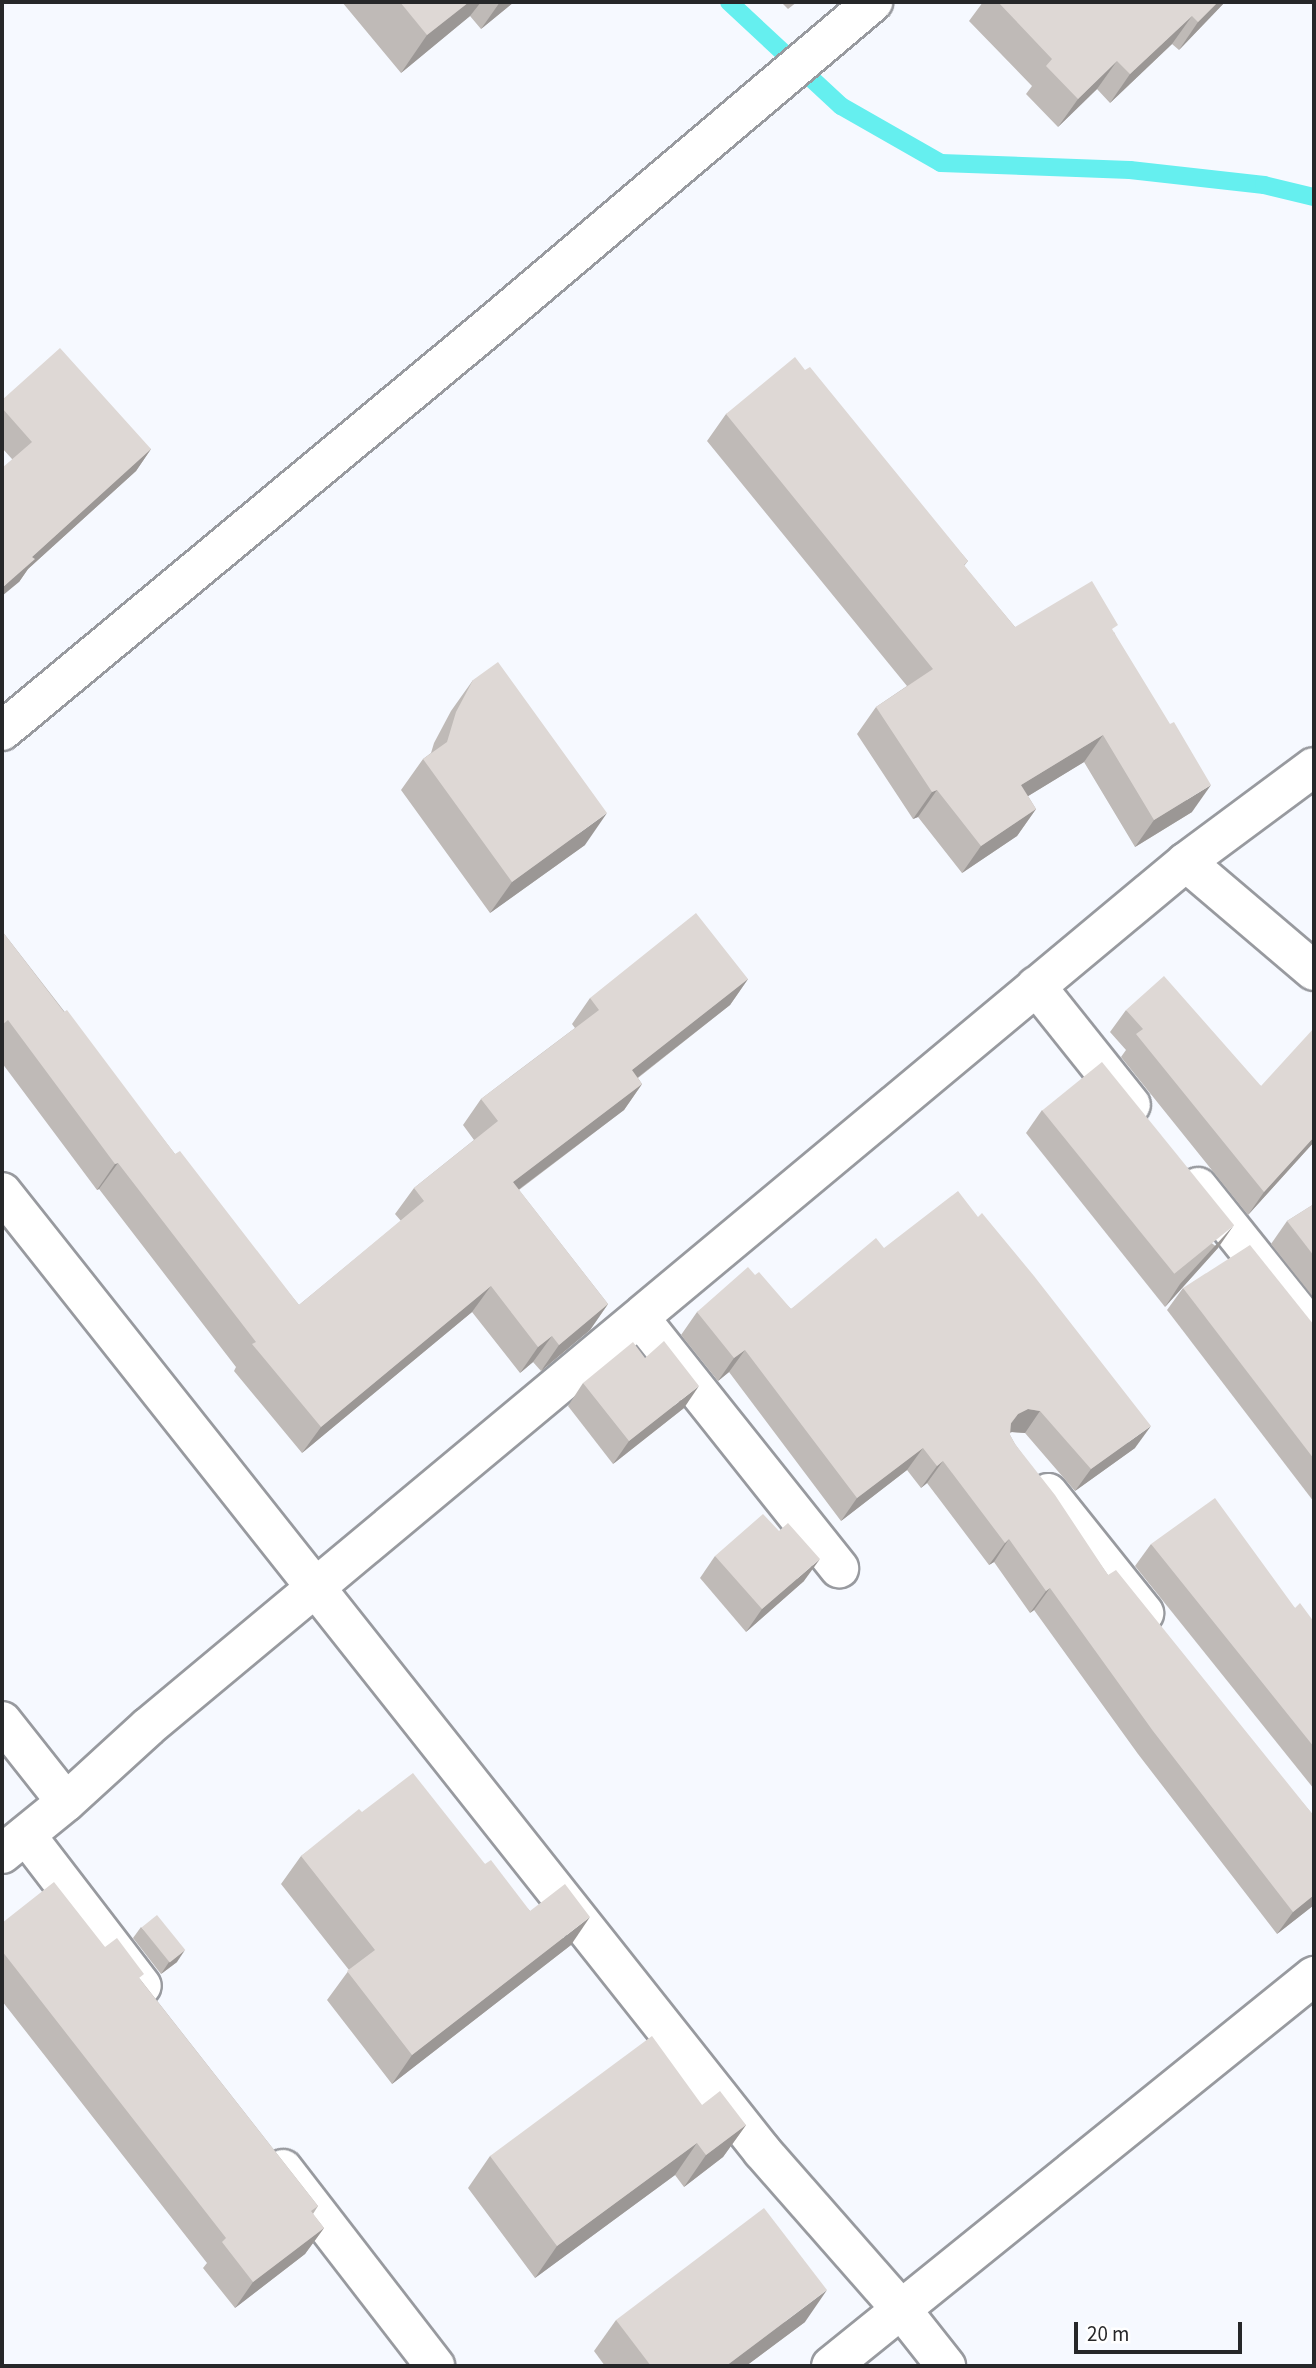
<!DOCTYPE html>
<html>
<head>
<meta charset="utf-8">
<style>
  body { margin:0 }
  #map { position:relative; width:1316px; height:2368px; overflow:hidden; background:#f6f9ff; font-family:"Source Sans 3",sans-serif }
  div>[style] { position:absolute }
  .stream>* { height:18px; margin:-9px; padding:0 9px; transform-origin:9px; border-radius:9px; background:#65efef }
  .roads { filter:drop-shadow(2px 0 #989a9f) drop-shadow(-2px 0 #989a9f) drop-shadow(0 2px #989a9f) drop-shadow(0 -2px #989a9f) }
  .minor>* { height:38px; margin:-19px; padding:0 19px; transform-origin:19px; border-radius:19px; background:#fff }
  .tertiary>* { height:38px; margin:-19px; padding:0 19px; transform-origin:19px; border-radius:19px; background:#fff }
  .wall>* { inset:0; background:#bfbab7 }
  .shaded-wall>* { inset:0; background:#9b9795 }
  .building>* { inset:0; background:#ded8d5; transform-origin:0 0 }
  span { translate:-50% -50%; white-space:nowrap; text-align:center; line-height:1.15; -webkit-text-stroke:7px #fff; paint-order:stroke }
  .frame { position:absolute; inset:0; border:4px solid #262729; pointer-events:none }
  .scale { position:absolute; left:1074px; top:2322px; width:168px; height:32px; box-sizing:border-box; border:4px solid #262729; border-top:0; padding-left:9px; font-size:21px; line-height:24px; white-space:nowrap; color:#262729; -webkit-text-stroke:5px #fff; paint-order:stroke }
</style>
</head>
<body>
<div id="map">
  <div class="stream">
    <div style="left:729px;top:2px;width:153px;rotate:42.9deg"></div>
    <div style="left:841px;top:106px;width:115px;rotate:29.7deg"></div>
    <div style="left:941px;top:163px;width:189px;rotate:2.1deg"></div>
    <div style="left:1130px;top:170px;width:135px;rotate:6.4deg"></div>
    <div style="left:1264px;top:185px;width:51px;rotate:13.5deg"></div>
  </div>
  <div class="roads">
    <div class="minor">
      <div style="left:1186px;top:862px;width:168px;rotate:40.4deg"></div>
      <div style="left:1036px;top:986px;width:152px;rotate:51.4deg"></div>
      <div style="left:1198px;top:1187px;width:186px;rotate:51.3deg"></div>
      <div style="left:2px;top:1192px;width:1224px;rotate:51.6deg"></div>
      <div style="left:762px;top:2151px;width:210px;rotate:48.7deg"></div>
      <div style="left:901px;top:2309px;width:73px;rotate:51.7deg"></div>
      <div style="left:640px;top:1318px;width:320px;rotate:51.5deg"></div>
      <div style="left:1048px;top:1493px;width:154px;rotate:51.3deg"></div>
      <div style="left:2px;top:1721px;width:103px;rotate:51.7deg"></div>
      <div style="left:26px;top:1835px;width:190px;rotate:52.5deg"></div>
      <div style="left:2px;top:1854px;width:82px;rotate:-39.1deg"></div>
      <div style="left:66px;top:1802px;width:111px;rotate:-42.4deg"></div>
      <div style="left:148px;top:1727px;width:1351px;rotate:-39.81deg"></div>
      <div style="left:1186px;top:862px;width:159px;rotate:-36.6deg"></div>
      <div style="left:283px;top:2169px;width:249px;rotate:52.3deg"></div>
      <div style="left:831px;top:2366px;width:621px;rotate:-38.92deg"></div>
    </div>
    <div class="tertiary">
      <div style="left:2px;top:731px;width:634px;rotate:-39.69deg"></div>
      <div style="left:490px;top:326px;width:502px;rotate:-40.23deg"></div>
    </div>
  </div>
  <div class="wall">
    <div style="clip-path:polygon(342px 2px,514px 2px,481px 29px,470px 16px,401px 73px)"></div>
    <div style="clip-path:polygon(781px 2px,797px 2px,788px 9px)"></div>
    <div style="clip-path:polygon(983px 2px,1225px 2px,1179px 50px,1172px 44px,1110px 103px,1097px 89px,1058px 127px,1026px 94px,1032px 86px,969px 21px)"></div>
    <div style="clip-path:polygon(805px 370px,968px 561px,964px 566px,1015px 627px,1114px 632px,1192px 812px,1135px 847px,1084px 762px,1028px 796px,1036px 809px,1017px 836px,962px 873px,918px 817px,913px 819px,857px 734px,876px 707px,907px 686px,707px 441px,726px 414px)"></div>
    <div style="clip-path:polygon(2px 400px,151px 449px,136px 471px,28px 569px,19px 582px,12px 459px,2px 448px)"></div>
    <div style="clip-path:polygon(473px 680px,585px 845px,490px 913px,401px 790px,423px 759px,431px 753px,434px 743px,451px 711px)"></div>
    <div style="clip-path:polygon(2px 931px,175px 1154px,299px 1305px,401px 1221px,395px 1214px,414px 1188px,474px 1140px,463px 1125px,481px 1099px,575px 1028px,572px 1024px,590px 998px,748px 979px,730px 1005px,638px 1078px,642px 1084px,624px 1110px,519px 1190px,608px 1304px,590px 1330px,541px 1371px,533px 1362px,520px 1373px,472px 1312px,302px 1453px,234px 1371px,236px 1367px,99px 1189px,97px 1190px,2px 1063px)"></div>
    <div style="clip-path:polygon(1126px 1010px,1261px 1086px,1314px 1142px,1248px 1215px,1121px 1057px,1126px 1050px,1110px 1032px)"></div>
    <div style="clip-path:polygon(1042px 1110px,1218px 1248px,1165px 1307px,1026px 1133px)"></div>
    <div style="clip-path:polygon(1314px 1204px,1314px 1298px,1271px 1244px,1287px 1221px)"></div>
    <div style="clip-path:polygon(884px 1248px,1135px 1448px,1075px 1491px,1025px 1433px,1010px 1432px,1010px 1435px,1015px 1444px,1108px 1575px,1314px 1816px,1314px 1905px,1277px 1934px,1138px 1754px,1034px 1610px,1030px 1613px,994px 1562px,989px 1565px,927px 1483px,921px 1488px,907px 1470px,841px 1521px,729px 1372px,718px 1381px,681px 1335px,697px 1312px,755px 1275px,791px 1309px)"></div>
    <div style="clip-path:polygon(1183px 1288px,1314px 1325px,1314px 1502px,1167px 1310px)"></div>
    <div style="clip-path:polygon(583px 1383px,684px 1408px,613px 1464px,568px 1406px)"></div>
    <div style="clip-path:polygon(1151px 1544px,1295px 1608px,1314px 1622px,1314px 1789px,1135px 1566px)"></div>
    <div style="clip-path:polygon(715px 1556px,804px 1581px,746px 1632px,700px 1578px)"></div>
    <div style="clip-path:polygon(362px 1812px,485px 1864px,530px 1911px,571px 1945px,392px 2084px,327px 2000px,349px 1970px,281px 1884px,301px 1856px)"></div>
    <div style="clip-path:polygon(2px 1923px,105px 1947px,140px 1979px,318px 2206px,313px 2214px,324px 2228px,305px 2254px,235px 2308px,203px 2268px,207px 2263px,2px 2001px)"></div>
    <div style="clip-path:polygon(141px 1927px,177px 1962px,161px 1974px,133px 1938px)"></div>
    <div style="clip-path:polygon(702px 2105px,746px 2125px,723px 2157px,684px 2187px,675px 2175px,535px 2278px,468px 2188px,490px 2156px)"></div>
    <div style="clip-path:polygon(616px 2320px,805px 2322px,746px 2366px,605px 2366px,594px 2351px)"></div>
  </div>
  <div class="shaded-wall">
    <div style="clip-path:polygon(469px 2px,481px 2px,470px 16px,401px 73px,427px 35px)"></div>
    <div style="clip-path:polygon(500px 2px,514px 2px,481px 29px)"></div>
    <div style="clip-path:polygon(1218px 2px,1225px 2px,1179px 50px,1198px 22px)"></div>
    <div style="clip-path:polygon(1192px 16px,1172px 44px,1110px 103px,1130px 74px)"></div>
    <div style="clip-path:polygon(1117px 61px,1097px 89px,1058px 127px,1078px 99px)"></div>
    <div style="clip-path:polygon(151px 449px,136px 471px,28px 569px,19px 582px,2px 596px,2px 588px,32px 557px)"></div>
    <div style="clip-path:polygon(1103px 735px,1084px 762px,1002px 812px,1021px 785px)"></div>
    <div style="clip-path:polygon(1211px 785px,1192px 812px,1135px 847px,1154px 820px)"></div>
    <div style="clip-path:polygon(937px 790px,918px 817px,913px 819px,932px 792px)"></div>
    <div style="clip-path:polygon(1036px 809px,1017px 836px,962px 873px,981px 846px)"></div>
    <div style="clip-path:polygon(607px 813px,585px 845px,490px 913px,512px 882px)"></div>
    <div style="clip-path:polygon(748px 979px,730px 1005px,614px 1096px,632px 1070px)"></div>
    <div style="clip-path:polygon(642px 1084px,624px 1110px,494px 1208px,513px 1182px)"></div>
    <div style="clip-path:polygon(1314px 1137px,1314px 1142px,1248px 1215px,1264px 1192px)"></div>
    <div style="clip-path:polygon(118px 1163px,99px 1189px,97px 1190px,115px 1164px)"></div>
    <div style="clip-path:polygon(1234px 1225px,1218px 1248px,1165px 1307px,1180px 1284px)"></div>
    <div style="clip-path:polygon(491px 1286px,472px 1312px,302px 1453px,321px 1427px)"></div>
    <div style="clip-path:polygon(608px 1304px,590px 1330px,541px 1371px,559px 1345px)"></div>
    <div style="clip-path:polygon(552px 1336px,533px 1362px,520px 1373px,538px 1347px)"></div>
    <div style="clip-path:polygon(745px 1350px,729px 1372px,718px 1381px,734px 1358px)"></div>
    <div style="clip-path:polygon(699px 1386px,684px 1408px,613px 1464px,629px 1441px)"></div>
    <div style="clip-path:polygon(1028px 1409px,1040px 1411px,1025px 1433px,1012px 1432px,1002px 1436px,1018px 1414px)"></div>
    <div style="clip-path:polygon(1151px 1426px,1135px 1448px,1075px 1491px,1091px 1469px)"></div>
    <div style="clip-path:polygon(923px 1448px,907px 1470px,841px 1521px,857px 1498px)"></div>
    <div style="clip-path:polygon(943px 1461px,927px 1483px,921px 1488px,937px 1466px)"></div>
    <div style="clip-path:polygon(1009px 1539px,994px 1562px,989px 1565px,1005px 1543px)"></div>
    <div style="clip-path:polygon(820px 1559px,804px 1581px,746px 1632px,762px 1609px)"></div>
    <div style="clip-path:polygon(1050px 1588px,1034px 1610px,1030px 1613px,1046px 1591px)"></div>
    <div style="clip-path:polygon(1314px 1895px,1314px 1905px,1277px 1934px,1293px 1912px)"></div>
    <div style="clip-path:polygon(590px 1917px,571px 1945px,392px 2084px,412px 2055px)"></div>
    <div style="clip-path:polygon(185px 1950px,177px 1962px,161px 1974px,169px 1962px)"></div>
    <div style="clip-path:polygon(746px 2125px,723px 2157px,684px 2187px,706px 2155px)"></div>
    <div style="clip-path:polygon(697px 2143px,675px 2175px,535px 2278px,557px 2246px)"></div>
    <div style="clip-path:polygon(324px 2228px,305px 2254px,235px 2308px,253px 2282px)"></div>
    <div style="clip-path:polygon(827px 2290px,805px 2322px,746px 2366px,726px 2366px)"></div>
  </div>
  <div class="building">
    <div style="clip-path:polygon(400px 2px,469px 2px,427px 35px)"></div>
    <div style="clip-path:polygon(998px 2px,1218px 2px,1198px 22px,1192px 16px,1130px 74px,1117px 61px,1078px 99px,1046px 66px,1052px 59px)"></div>
    <div style="clip-path:polygon(60px 348px,151px 449px,32px 557px,35px 559px,2px 588px,2px 468px,32px 442px,2px 408px,2px 400px)"></div>
    <div style="clip-path:polygon(795px 357px,805px 370px,810px 367px,968px 561px,964px 565px,1015px 627px,1092px 581px,1118px 625px,1112px 629px,1170px 724px,1174px 722px,1211px 785px,1154px 820px,1103px 735px,1021px 785px,1036px 809px,981px 846px,937px 790px,932px 792px,876px 707px,933px 669px,726px 414px)"></div>
    <div style="clip-path:polygon(498px 662px,607px 813px,512px 882px,423px 759px,447px 742px,456px 712px,473px 680px)"></div>
    <div style="clip-path:polygon(696px 913px,748px 979px,632px 1070px,642px 1084px,513px 1182px,608px 1304px,559px 1345px,552px 1336px,538px 1347px,491px 1286px,321px 1427px,252px 1344px,256px 1342px,118px 1163px,115px 1164px,8px 1020px,2px 1025px,2px 931px,64px 1012px,67px 1010px,175px 1154px,180px 1151px,299px 1305px,424px 1201px,414px 1188px,498px 1121px,481px 1099px,599px 1010px,590px 998px)"></div>
    <div style="clip-path:polygon(1164px 976px,1261px 1086px,1314px 1028px,1314px 1137px,1264px 1192px,1136px 1034px,1143px 1029px,1126px 1010px)"></div>
    <div style="left:1102px;top:1062px;width:210px;height:77px;rotate:51deg"></div>
    <div style="clip-path:polygon(958px 1191px,978px 1217px,982px 1213px,1034px 1276px,1151px 1426px,1091px 1469px,1040px 1411px,1028px 1409px,1018px 1414px,1011px 1423px,1010px 1435px,1015px 1444px,1055px 1495px,1108px 1575px,1116px 1570px,1314px 1816px,1314px 1895px,1293px 1912px,1153px 1731px,1050px 1588px,1046px 1591px,1009px 1539px,1005px 1543px,943px 1461px,937px 1466px,923px 1448px,857px 1498px,745px 1350px,734px 1358px,697px 1312px,748px 1267px,755px 1275px,759px 1272px,791px 1309px,876px 1238px,884px 1248px)"></div>
    <div style="clip-path:polygon(1314px 1204px,1314px 1256px,1287px 1221px)"></div>
    <div style="clip-path:polygon(1250px 1245px,1314px 1325px,1314px 1459px,1183px 1288px)"></div>
    <div style="clip-path:polygon(664px 1341px,699px 1386px,629px 1441px,583px 1383px,633px 1342px,645px 1358px)"></div>
    <div style="clip-path:polygon(1215px 1498px,1295px 1608px,1300px 1603px,1314px 1622px,1314px 1747px,1151px 1544px)"></div>
    <div style="clip-path:polygon(763px 1514px,779px 1531px,788px 1523px,820px 1559px,762px 1609px,715px 1556px)"></div>
    <div style="clip-path:polygon(413px 1773px,485px 1864px,491px 1860px,530px 1911px,565px 1884px,590px 1917px,412px 2055px,347px 1971px,375px 1950px,301px 1856px,359px 1809px,362px 1812px)"></div>
    <div style="clip-path:polygon(54px 1882px,105px 1947px,117px 1938px,144px 1974px,139px 1978px,318px 2206px,311px 2211px,324px 2228px,253px 2282px,222px 2242px,226px 2238px,2px 1951px,2px 1923px)"></div>
    <div style="left:157px;top:1915px;width:45px;height:20px;rotate:51deg"></div>
    <div style="clip-path:polygon(652px 2036px,702px 2105px,720px 2091px,746px 2125px,706px 2155px,697px 2143px,557px 2246px,490px 2156px)"></div>
    <div style="clip-path:polygon(764px 2208px,827px 2290px,726px 2366px,651px 2366px,616px 2320px)"></div>
  </div>
  <div class="frame"></div>
  <div class="scale">20 m</div>
</div>
</body>
</html>
